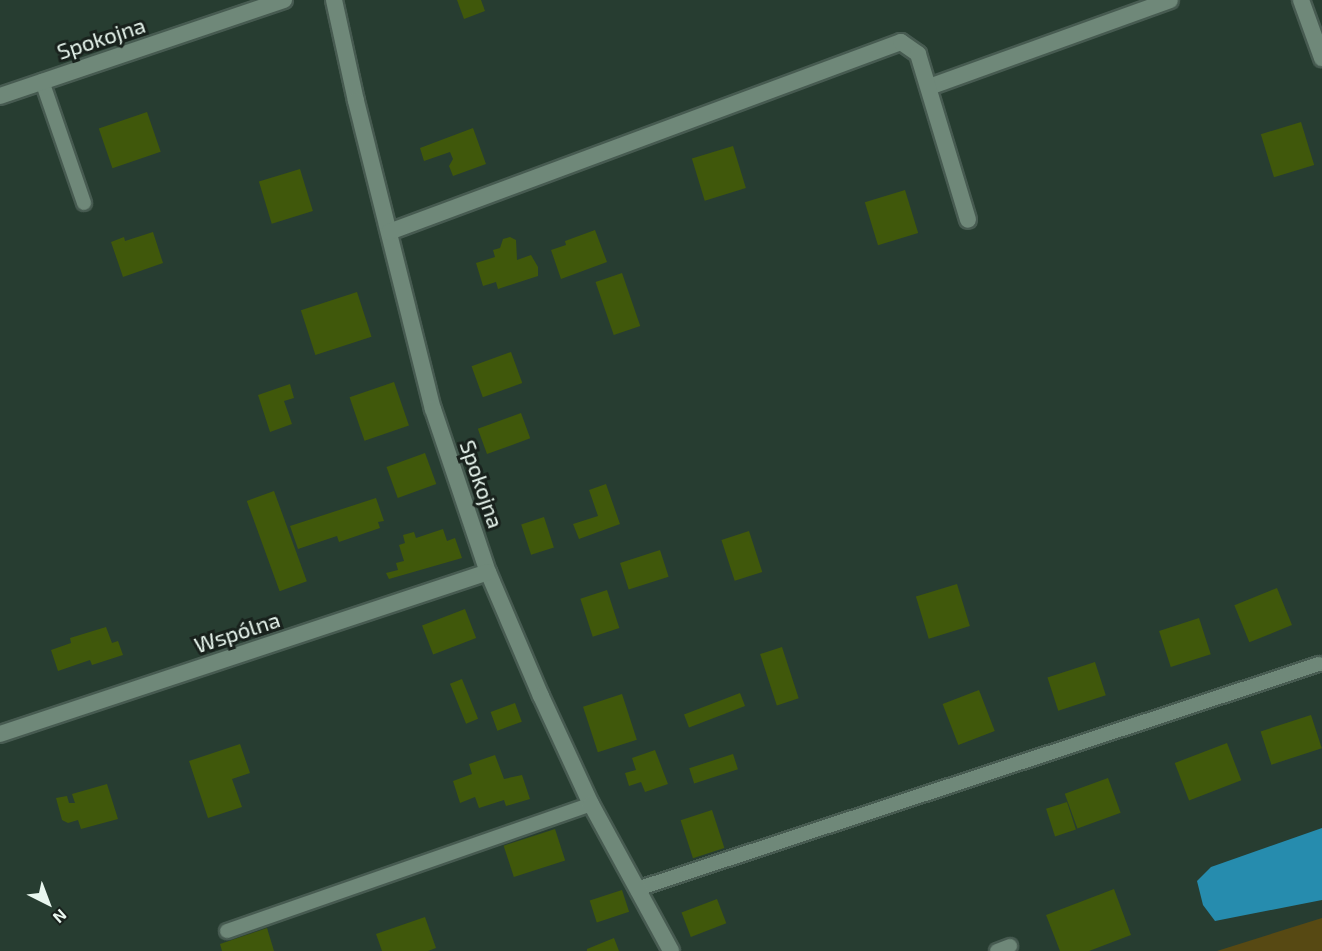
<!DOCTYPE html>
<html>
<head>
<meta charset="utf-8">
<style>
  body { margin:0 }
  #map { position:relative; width:1322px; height:951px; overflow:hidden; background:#273d31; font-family:"Exo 2",sans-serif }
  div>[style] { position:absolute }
  .green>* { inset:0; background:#574913 }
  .water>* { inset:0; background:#268cae }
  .building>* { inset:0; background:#40580b; transform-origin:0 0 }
  .roads { filter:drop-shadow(2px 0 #475b51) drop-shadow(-2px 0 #475b51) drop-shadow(0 2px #475b51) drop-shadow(0 -2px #475b51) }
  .service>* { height:14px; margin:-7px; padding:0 7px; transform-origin:7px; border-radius:7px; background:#6f8879 }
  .minor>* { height:16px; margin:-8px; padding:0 8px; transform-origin:8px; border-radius:8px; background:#6f8879 }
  span { translate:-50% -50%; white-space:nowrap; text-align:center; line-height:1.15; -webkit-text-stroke:6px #18211c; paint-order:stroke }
  .street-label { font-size:22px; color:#e9f7ef }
  .north { position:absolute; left:18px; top:873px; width:60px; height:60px; -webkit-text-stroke:4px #18211c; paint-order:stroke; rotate:138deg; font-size:16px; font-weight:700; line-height:24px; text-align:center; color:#e9f7ef }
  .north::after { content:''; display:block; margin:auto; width:21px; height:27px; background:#e9f7ef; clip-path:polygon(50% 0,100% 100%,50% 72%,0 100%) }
</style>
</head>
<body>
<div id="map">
  <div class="green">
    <div style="clip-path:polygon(1322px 918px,1322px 951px,1217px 951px)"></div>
  </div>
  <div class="water">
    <div style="clip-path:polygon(1322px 828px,1322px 900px,1215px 921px,1203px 905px,1197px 881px,1211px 867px)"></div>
  </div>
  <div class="building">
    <div style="clip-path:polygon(457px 0,481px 0,485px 11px,464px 19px)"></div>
    <div style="left:147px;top:112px;width:42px;height:51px;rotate:71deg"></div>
    <div style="left:1301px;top:122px;width:45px;height:42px;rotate:73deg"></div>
    <div style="clip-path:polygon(473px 128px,486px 164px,453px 176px,449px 166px,453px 159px,450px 152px,424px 161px,420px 148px)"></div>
    <div style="left:733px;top:146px;width:44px;height:43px;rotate:73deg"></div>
    <div style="left:300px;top:169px;width:44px;height:43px;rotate:73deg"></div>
    <div style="left:905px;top:190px;width:45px;height:42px;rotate:73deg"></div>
    <div style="clip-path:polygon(595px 230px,607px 262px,561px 279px,551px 250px,566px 245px,565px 241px)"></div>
    <div style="clip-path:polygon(153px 232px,163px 263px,123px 277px,111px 242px,124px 237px,125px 241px)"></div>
    <div style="clip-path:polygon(510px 237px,516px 240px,517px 260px,531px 255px,538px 267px,538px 276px,498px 289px,496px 282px,483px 286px,476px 263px,495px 257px,493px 250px,500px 248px,503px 239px)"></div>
    <div style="left:622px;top:273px;width:56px;height:28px;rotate:71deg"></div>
    <div style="left:357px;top:292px;width:47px;height:59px;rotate:72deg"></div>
    <div style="left:511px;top:352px;width:33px;height:42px;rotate:70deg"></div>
    <div style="left:394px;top:382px;width:46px;height:47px;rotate:71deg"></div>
    <div style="clip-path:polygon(290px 384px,294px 398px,284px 401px,292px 424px,270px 432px,258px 395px)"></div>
    <div style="left:521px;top:413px;width:27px;height:46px;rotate:70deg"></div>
    <div style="left:425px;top:453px;width:33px;height:41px;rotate:70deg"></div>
    <div style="clip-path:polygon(606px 484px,620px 524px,579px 539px,573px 524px,598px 516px,589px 490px)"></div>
    <div style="left:274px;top:491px;width:96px;height:29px;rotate:70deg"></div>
    <div style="clip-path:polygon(376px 498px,384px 521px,378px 522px,380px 528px,339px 542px,337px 536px,298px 549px,290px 526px)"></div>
    <div style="left:544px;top:517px;width:32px;height:24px;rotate:72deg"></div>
    <div style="clip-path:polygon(443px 529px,447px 541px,455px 538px,462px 558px,389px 579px,386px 573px,398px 570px,396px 563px,404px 561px,399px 545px,405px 543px,403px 535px,414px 532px,416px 538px)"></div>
    <div style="left:749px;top:531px;width:43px;height:29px;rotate:72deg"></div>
    <div style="left:660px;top:550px;width:28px;height:42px;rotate:72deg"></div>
    <div style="left:957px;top:584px;width:44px;height:43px;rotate:73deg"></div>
    <div style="left:1277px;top:588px;width:40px;height:46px;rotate:68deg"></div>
    <div style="left:607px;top:590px;width:40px;height:28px;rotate:72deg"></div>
    <div style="left:465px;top:609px;width:31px;height:46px;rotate:69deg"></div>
    <div style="left:1199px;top:618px;width:38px;height:42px;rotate:72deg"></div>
    <div style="clip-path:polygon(106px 627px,112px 643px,118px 641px,123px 655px,92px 665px,90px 660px,58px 671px,51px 650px,71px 643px,70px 638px)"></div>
    <div style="left:782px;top:647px;width:54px;height:23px;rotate:72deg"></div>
    <div style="left:1095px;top:662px;width:35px;height:50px;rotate:72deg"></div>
    <div style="left:462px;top:679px;width:43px;height:13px;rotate:68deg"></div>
    <div style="left:979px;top:690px;width:44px;height:39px;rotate:69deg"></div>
    <div style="left:740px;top:693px;width:14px;height:60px;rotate:69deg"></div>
    <div style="left:622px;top:694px;width:48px;height:41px;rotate:72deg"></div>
    <div style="left:515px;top:703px;width:20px;height:26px;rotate:70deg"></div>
    <div style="left:1311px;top:715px;width:35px;height:53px;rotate:72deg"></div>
    <div style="left:1227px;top:743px;width:40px;height:56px;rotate:69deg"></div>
    <div style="clip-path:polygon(240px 744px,250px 773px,232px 779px,242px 807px,208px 818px,189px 761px)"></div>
    <div style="clip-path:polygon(655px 750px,668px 784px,645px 792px,641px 782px,629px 786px,625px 773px,636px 770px,632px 758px)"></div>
    <div style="left:733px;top:754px;width:16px;height:46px;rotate:72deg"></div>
    <div style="clip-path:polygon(495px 755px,504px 779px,522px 775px,530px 799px,506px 806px,504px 800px,479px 808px,475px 797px,460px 803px,453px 781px,472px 774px,469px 764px)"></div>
    <div style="left:1108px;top:778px;width:37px;height:46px;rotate:70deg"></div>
    <div style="clip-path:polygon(107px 784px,118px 819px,81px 829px,78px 820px,68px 823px,62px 820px,56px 798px,67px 796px,69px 803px,75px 803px,72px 794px)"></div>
    <div style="left:1067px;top:802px;width:29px;height:22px;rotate:72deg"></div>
    <div style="left:712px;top:810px;width:40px;height:33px;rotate:72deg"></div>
    <div style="left:555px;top:829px;width:33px;height:54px;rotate:72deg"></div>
    <div style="clip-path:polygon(1114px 889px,1131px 935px,1089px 951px,1060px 951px,1046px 915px)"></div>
    <div style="left:622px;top:890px;width:23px;height:34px;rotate:72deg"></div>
    <div style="left:717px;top:899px;width:26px;height:38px;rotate:69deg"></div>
    <div style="clip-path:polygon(425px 917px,436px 948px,428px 951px,382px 951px,376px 934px)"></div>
    <div style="clip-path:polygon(267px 928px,274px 951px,222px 951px,220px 944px)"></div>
    <div style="clip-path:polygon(614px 938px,619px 951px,587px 951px,587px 949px)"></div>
  </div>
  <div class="roads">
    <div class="service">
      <div style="left:42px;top:81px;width:129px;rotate:71deg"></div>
      <div style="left:637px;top:889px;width:718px;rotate:-18.26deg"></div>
      <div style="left:227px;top:931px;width:386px;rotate:-19.2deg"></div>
      <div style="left:997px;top:951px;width:14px;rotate:-21deg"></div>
    </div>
    <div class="minor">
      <div style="left:334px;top:0;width:103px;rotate:77.7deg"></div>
      <div style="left:356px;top:101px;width:317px;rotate:76deg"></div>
      <div style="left:433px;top:409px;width:172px;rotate:71.4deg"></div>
      <div style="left:488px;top:572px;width:135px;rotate:66.9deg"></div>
      <div style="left:541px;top:696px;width:119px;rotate:65.2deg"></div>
      <div style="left:591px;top:804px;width:167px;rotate:61.4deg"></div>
      <div style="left:1301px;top:0;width:62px;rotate:70.1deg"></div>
      <div style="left:929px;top:87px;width:256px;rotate:-19.8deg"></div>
      <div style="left:0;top:96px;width:300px;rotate:-18.7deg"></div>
      <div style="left:389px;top:232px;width:546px;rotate:-20.36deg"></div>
      <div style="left:901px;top:42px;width:21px;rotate:35deg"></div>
      <div style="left:918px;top:54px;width:173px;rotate:73.2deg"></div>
      <div style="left:0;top:734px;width:514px;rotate:-18.36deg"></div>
    </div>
  </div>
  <div class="street-label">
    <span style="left:101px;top:38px;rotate:-18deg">Spokojna</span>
    <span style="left:482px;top:484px;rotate:71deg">Spokojna</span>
    <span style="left:237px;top:632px;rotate:-18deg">Wspólna</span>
  </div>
  <div class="north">N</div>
</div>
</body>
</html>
